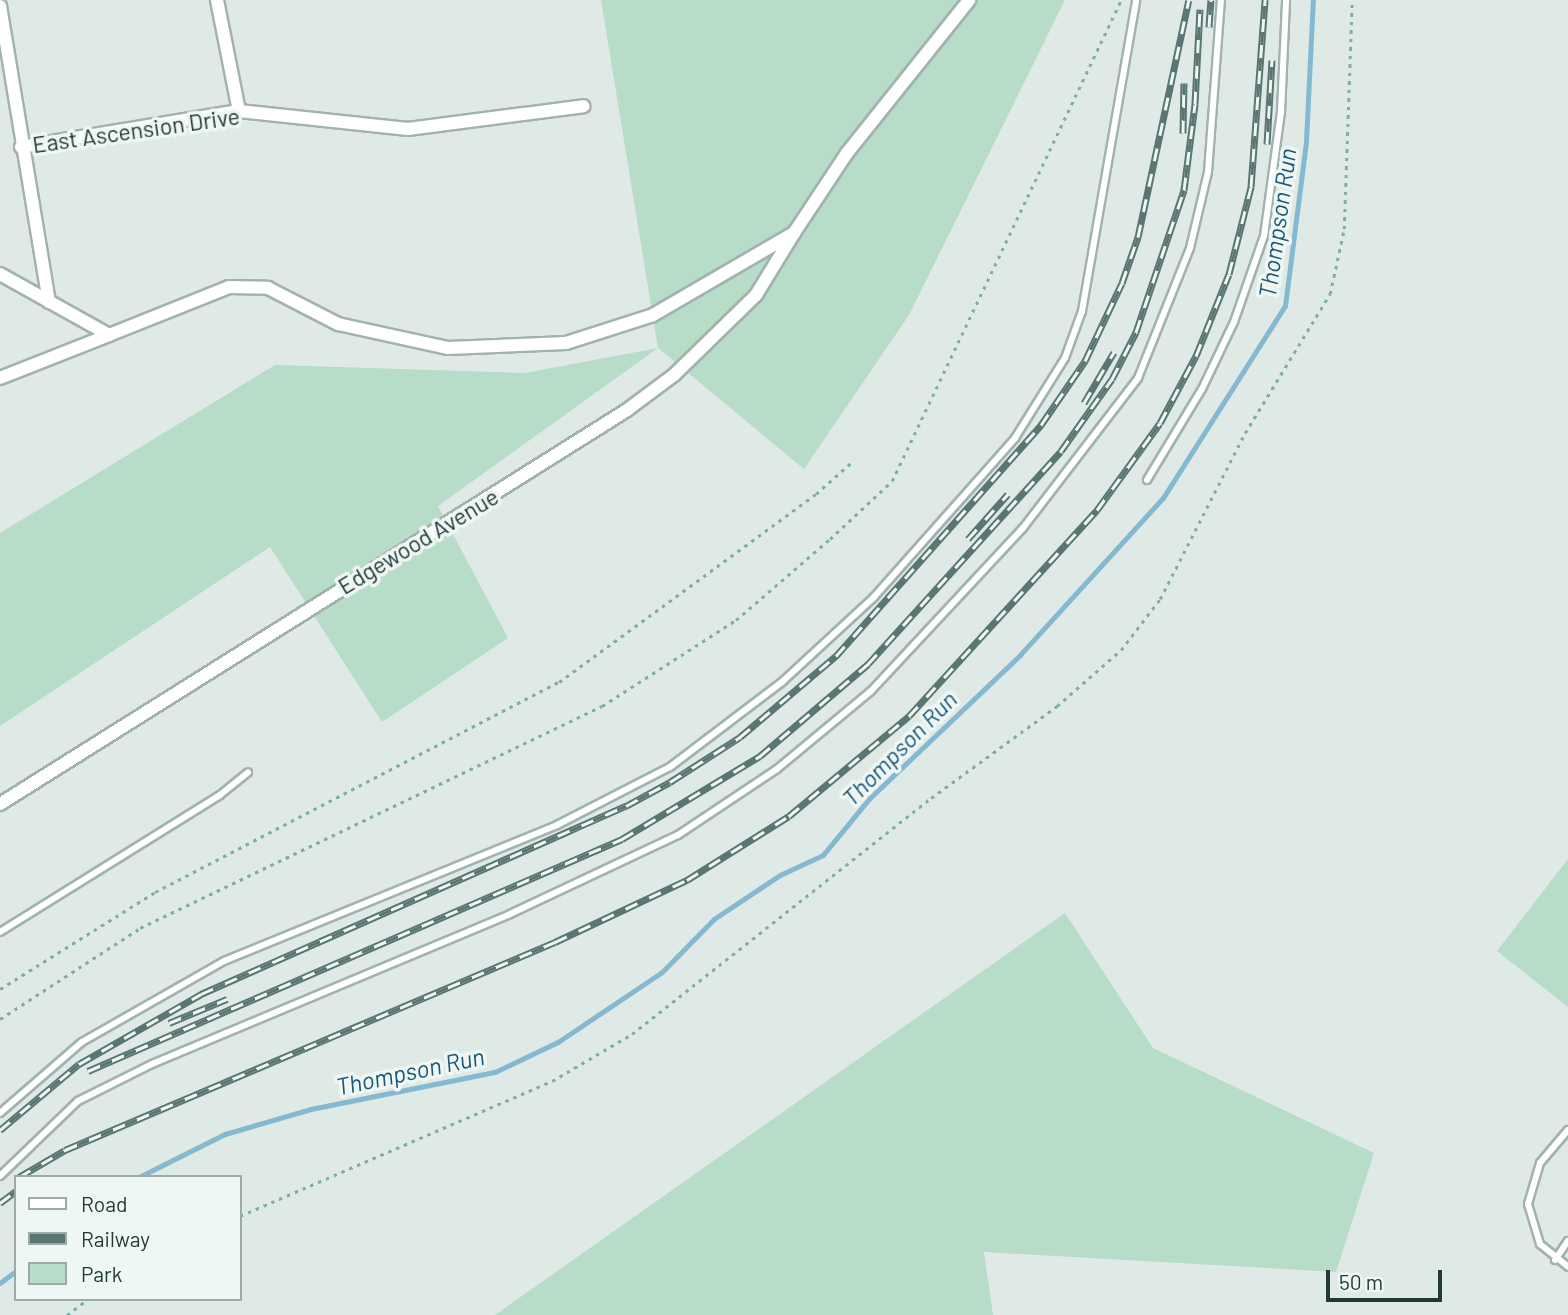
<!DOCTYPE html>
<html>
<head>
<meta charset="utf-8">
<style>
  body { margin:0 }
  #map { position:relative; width:1568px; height:1315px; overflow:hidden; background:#dfeae7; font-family:Barlow,sans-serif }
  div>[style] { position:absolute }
  .green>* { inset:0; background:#b7dcc7 }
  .stream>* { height:4.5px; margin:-2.25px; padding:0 2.25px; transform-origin:2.25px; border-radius:2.25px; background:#85b9d1 }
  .path>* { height:2.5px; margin-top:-1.25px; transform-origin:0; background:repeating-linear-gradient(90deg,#7faea7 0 3.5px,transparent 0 8.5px) }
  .roads { filter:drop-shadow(2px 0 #a2b2af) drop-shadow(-2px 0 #a2b2af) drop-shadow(0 2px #a2b2af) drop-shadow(0 -2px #a2b2af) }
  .service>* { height:6px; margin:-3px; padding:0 3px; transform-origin:3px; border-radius:3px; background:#fff }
  .minor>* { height:12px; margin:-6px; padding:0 6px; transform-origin:6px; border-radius:6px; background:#fff }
  .rail>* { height:7px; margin-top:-3.5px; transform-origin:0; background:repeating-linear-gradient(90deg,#eff7f4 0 13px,#5a7673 0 26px); box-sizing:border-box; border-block:2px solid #5a7673 }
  span { translate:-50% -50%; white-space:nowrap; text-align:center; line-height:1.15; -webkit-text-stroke:7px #eff7f4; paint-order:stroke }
  .street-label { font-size:23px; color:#203a37 }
  .water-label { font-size:24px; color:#1a5876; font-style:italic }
  .legend { position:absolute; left:14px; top:1175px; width:228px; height:126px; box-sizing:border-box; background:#eff7f4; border:2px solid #9caba8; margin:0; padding:9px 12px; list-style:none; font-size:21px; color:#203a37 }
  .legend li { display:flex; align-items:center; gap:14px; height:35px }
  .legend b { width:35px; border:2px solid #9caba8 }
  .scale { position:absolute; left:1326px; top:1270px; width:116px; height:32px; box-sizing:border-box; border:4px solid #203a37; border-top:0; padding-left:9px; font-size:21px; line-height:24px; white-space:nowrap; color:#203a37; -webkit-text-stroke:5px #eff7f4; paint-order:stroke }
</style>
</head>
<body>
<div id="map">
  <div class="green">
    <div style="clip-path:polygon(601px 0,1065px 0,909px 315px,804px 469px,658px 348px,438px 506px,508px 638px,382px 722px,270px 547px,0 726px,0 533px,275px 365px,525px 373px,658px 348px)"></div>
    <div style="clip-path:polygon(1568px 859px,1568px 1007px,1497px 951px)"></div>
    <div style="clip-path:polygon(1065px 913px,1153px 1048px,1374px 1153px,1336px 1272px,984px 1252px,993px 1315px,495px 1315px)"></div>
  </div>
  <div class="stream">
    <div style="left:139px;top:1177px;width:96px;rotate:-26.6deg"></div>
    <div style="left:225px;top:1134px;width:90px;rotate:-16.2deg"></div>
    <div style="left:311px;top:1109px;width:188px;rotate:-11.4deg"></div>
    <div style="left:495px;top:1072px;width:70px;rotate:-25.5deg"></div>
    <div style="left:558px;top:1042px;width:125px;rotate:-33.9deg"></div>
    <div style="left:662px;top:972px;width:74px;rotate:-45.5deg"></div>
    <div style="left:714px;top:919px;width:79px;rotate:-33.7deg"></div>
    <div style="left:780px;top:875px;width:47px;rotate:-24.9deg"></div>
    <div style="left:823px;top:855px;width:72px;rotate:-50.6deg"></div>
    <div style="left:869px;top:799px;width:209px;rotate:-43.6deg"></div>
    <div style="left:1020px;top:655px;width:212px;rotate:-47.7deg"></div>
    <div style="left:1163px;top:498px;width:227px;rotate:-57.6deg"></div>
    <div style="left:1285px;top:306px;width:166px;rotate:-82.7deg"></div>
    <div style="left:1306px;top:141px;width:141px;rotate:-87.2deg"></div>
    <div style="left:0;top:1283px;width:20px;rotate:-37deg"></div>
  </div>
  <div class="path">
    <div style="left:0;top:989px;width:183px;rotate:-32deg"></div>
    <div style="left:155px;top:892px;width:455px;rotate:-27.5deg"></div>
    <div style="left:559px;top:682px;width:318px;rotate:-36.2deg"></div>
    <div style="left:816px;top:494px;width:50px;rotate:-41.7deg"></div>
    <div style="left:0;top:1019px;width:167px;rotate:-33deg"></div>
    <div style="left:140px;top:928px;width:513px;rotate:-25.67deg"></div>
    <div style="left:602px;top:706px;width:159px;rotate:-32.7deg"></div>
    <div style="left:736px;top:620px;width:124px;rotate:-40.8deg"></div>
    <div style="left:830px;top:539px;width:85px;rotate:-43.1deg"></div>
    <div style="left:892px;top:481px;width:533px;rotate:-64.54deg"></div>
    <div style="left:240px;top:1216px;width:340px;rotate:-23.4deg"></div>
    <div style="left:552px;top:1081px;width:93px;rotate:-30.4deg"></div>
    <div style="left:632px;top:1034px;width:381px;rotate:-38.3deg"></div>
    <div style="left:931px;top:798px;width:156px;rotate:-36.1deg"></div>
    <div style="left:1057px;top:706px;width:85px;rotate:-41.2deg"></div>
    <div style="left:1121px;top:650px;width:64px;rotate:-52.6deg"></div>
    <div style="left:1160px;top:599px;width:186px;rotate:-62.9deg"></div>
    <div style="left:1245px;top:433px;width:163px;rotate:-58.6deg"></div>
    <div style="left:1330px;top:294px;width:66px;rotate:-77.8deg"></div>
    <div style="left:1344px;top:229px;width:229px;rotate:-88deg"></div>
    <div style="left:67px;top:1315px;width:26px;rotate:-37deg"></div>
  </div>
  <div class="roads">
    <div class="service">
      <div style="left:1147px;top:480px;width:106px;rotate:-58.9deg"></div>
      <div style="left:1202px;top:389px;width:74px;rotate:-64.5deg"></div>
      <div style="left:1234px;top:322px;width:91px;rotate:-70.8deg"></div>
      <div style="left:1264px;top:236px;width:125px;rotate:-82.2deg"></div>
      <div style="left:1281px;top:112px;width:112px;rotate:-87.4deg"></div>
      <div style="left:0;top:932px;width:259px;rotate:-31.9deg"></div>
      <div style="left:220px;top:795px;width:36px;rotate:-39deg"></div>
      <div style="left:0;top:1113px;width:108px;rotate:-40.9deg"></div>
      <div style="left:82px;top:1042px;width:163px;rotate:-29.7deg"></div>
      <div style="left:224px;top:961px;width:360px;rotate:-22.2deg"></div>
      <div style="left:557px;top:825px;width:127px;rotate:-27.2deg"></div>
      <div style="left:670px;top:767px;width:141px;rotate:-37.2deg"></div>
      <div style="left:782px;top:682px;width:125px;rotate:-42.7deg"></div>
      <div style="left:874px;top:597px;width:213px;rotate:-48.4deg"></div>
      <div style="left:1015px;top:438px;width:94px;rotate:-58deg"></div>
      <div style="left:1065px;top:358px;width:50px;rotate:-70.1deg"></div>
      <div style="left:1082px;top:311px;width:316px;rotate:-80.1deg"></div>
      <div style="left:1568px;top:1130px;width:43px;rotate:130.3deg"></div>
      <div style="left:1540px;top:1163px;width:43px;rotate:106.3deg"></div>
      <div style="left:1528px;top:1204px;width:42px;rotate:73.3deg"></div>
      <div style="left:1540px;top:1244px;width:36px;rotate:39deg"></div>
      <div style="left:0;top:1176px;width:108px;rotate:-43.9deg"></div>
      <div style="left:78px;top:1101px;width:83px;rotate:-26.6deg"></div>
      <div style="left:152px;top:1064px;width:388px;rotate:-22.7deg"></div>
      <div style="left:510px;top:914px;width:186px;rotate:-25.2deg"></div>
      <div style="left:678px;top:835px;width:119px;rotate:-33.7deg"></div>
      <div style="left:777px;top:769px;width:122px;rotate:-39.7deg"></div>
      <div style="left:871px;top:691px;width:223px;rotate:-47deg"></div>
      <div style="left:1023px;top:528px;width:189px;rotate:-52.5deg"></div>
      <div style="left:1138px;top:378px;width:140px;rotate:-68.2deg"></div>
      <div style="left:1190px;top:248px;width:78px;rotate:-76.7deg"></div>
      <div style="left:1208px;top:172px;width:172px;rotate:-85.7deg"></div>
      <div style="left:1555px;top:1260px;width:23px;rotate:-56deg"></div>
    </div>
    <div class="minor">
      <div style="left:217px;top:0;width:113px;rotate:78.8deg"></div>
      <div style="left:0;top:6px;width:300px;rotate:80.6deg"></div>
      <div style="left:21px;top:147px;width:221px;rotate:-9.4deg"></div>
      <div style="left:239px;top:111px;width:170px;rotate:6.1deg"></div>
      <div style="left:408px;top:129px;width:177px;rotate:-7.4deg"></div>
      <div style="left:0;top:274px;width:125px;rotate:29.2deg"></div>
      <div style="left:109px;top:335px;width:129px;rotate:-21.8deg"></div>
      <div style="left:229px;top:287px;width:39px;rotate:1deg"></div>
      <div style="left:268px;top:288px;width:79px;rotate:27.2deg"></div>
      <div style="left:338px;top:324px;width:113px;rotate:12.3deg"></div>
      <div style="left:448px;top:348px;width:118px;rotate:-2.4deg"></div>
      <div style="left:566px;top:343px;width:91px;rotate:-17.8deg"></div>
      <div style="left:653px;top:315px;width:163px;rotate:-30.2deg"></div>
      <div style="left:794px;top:233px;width:96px;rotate:-56.5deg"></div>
      <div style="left:847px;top:153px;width:196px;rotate:-51.4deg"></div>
      <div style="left:0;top:378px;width:117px;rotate:-21.5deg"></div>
      <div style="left:0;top:804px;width:741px;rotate:-32.14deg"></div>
      <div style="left:627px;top:410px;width:59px;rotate:-36.7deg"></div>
      <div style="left:674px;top:375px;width:115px;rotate:-44.3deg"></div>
      <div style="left:756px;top:295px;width:73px;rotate:-58.5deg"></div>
    </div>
  </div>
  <div class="rail">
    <div style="left:1209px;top:27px;width:27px;rotate:-86deg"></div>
    <div style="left:1183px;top:133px;width:50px;rotate:-88.9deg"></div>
    <div style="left:1267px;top:144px;width:84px;rotate:-86.6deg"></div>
    <div style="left:1084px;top:403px;width:59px;rotate:-59.5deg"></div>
    <div style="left:968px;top:539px;width:60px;rotate:-48.4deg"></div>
    <div style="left:169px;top:1023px;width:63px;rotate:-22.5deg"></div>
    <div style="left:88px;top:1071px;width:582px;rotate:-23.48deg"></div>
    <div style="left:622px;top:839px;width:161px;rotate:-31deg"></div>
    <div style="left:760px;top:756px;width:142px;rotate:-40.4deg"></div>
    <div style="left:868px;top:664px;width:287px;rotate:-47.8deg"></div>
    <div style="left:1061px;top:451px;width:88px;rotate:-54.7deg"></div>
    <div style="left:1112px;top:379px;width:53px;rotate:-62.9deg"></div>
    <div style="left:1136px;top:332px;width:150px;rotate:-71.3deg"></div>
    <div style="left:1184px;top:190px;width:87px;rotate:-82.7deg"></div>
    <div style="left:1195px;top:104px;width:95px;rotate:-87deg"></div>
    <div style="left:0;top:1130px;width:103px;rotate:-39.9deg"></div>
    <div style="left:79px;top:1064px;width:141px;rotate:-29.8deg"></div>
    <div style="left:201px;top:994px;width:465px;rotate:-23.9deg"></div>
    <div style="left:626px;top:806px;width:50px;rotate:-28.6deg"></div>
    <div style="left:670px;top:782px;width:83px;rotate:-32.7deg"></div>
    <div style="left:740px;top:737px;width:126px;rotate:-40.2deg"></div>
    <div style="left:836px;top:656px;width:309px;rotate:-48.4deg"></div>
    <div style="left:1041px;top:425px;width:78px;rotate:-55.5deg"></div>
    <div style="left:1085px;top:361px;width:86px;rotate:-64.6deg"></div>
    <div style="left:1122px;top:283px;width:49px;rotate:-70.8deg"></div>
    <div style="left:1138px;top:237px;width:242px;rotate:-77.9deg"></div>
    <div style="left:19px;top:1177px;width:53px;rotate:-30.4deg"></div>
    <div style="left:65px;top:1150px;width:532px;rotate:-23deg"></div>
    <div style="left:555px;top:942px;width:146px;rotate:-25.2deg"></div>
    <div style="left:687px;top:880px;width:120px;rotate:-32.1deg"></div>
    <div style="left:789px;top:816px;width:156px;rotate:-39.8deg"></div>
    <div style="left:909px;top:716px;width:279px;rotate:-47.6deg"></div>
    <div style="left:1097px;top:510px;width:107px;rotate:-54.1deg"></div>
    <div style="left:1160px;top:423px;width:76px;rotate:-61.8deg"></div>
    <div style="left:1196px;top:356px;width:88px;rotate:-68.1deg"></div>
    <div style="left:1229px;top:274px;width:90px;rotate:-75.8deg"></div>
    <div style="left:1251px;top:187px;width:188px;rotate:-85.7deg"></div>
    <div style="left:0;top:1203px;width:20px;rotate:-37deg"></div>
  </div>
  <div class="street-label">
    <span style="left:136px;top:130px;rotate:-8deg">East Ascension Drive</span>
    <span style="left:418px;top:541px;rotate:-31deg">Edgewood Avenue</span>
  </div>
  <div class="water-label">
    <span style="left:1277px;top:223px;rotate:-82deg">Thompson Run</span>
    <span style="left:899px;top:748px;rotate:-45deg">Thompson Run</span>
    <span style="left:410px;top:1071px;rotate:-12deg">Thompson Run</span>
  </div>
  <ul class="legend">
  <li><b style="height:9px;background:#fff"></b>Road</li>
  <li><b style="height:9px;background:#5a7673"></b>Railway</li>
  <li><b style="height:19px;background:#b7dcc7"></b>Park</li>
  </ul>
  <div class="scale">50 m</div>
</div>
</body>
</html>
